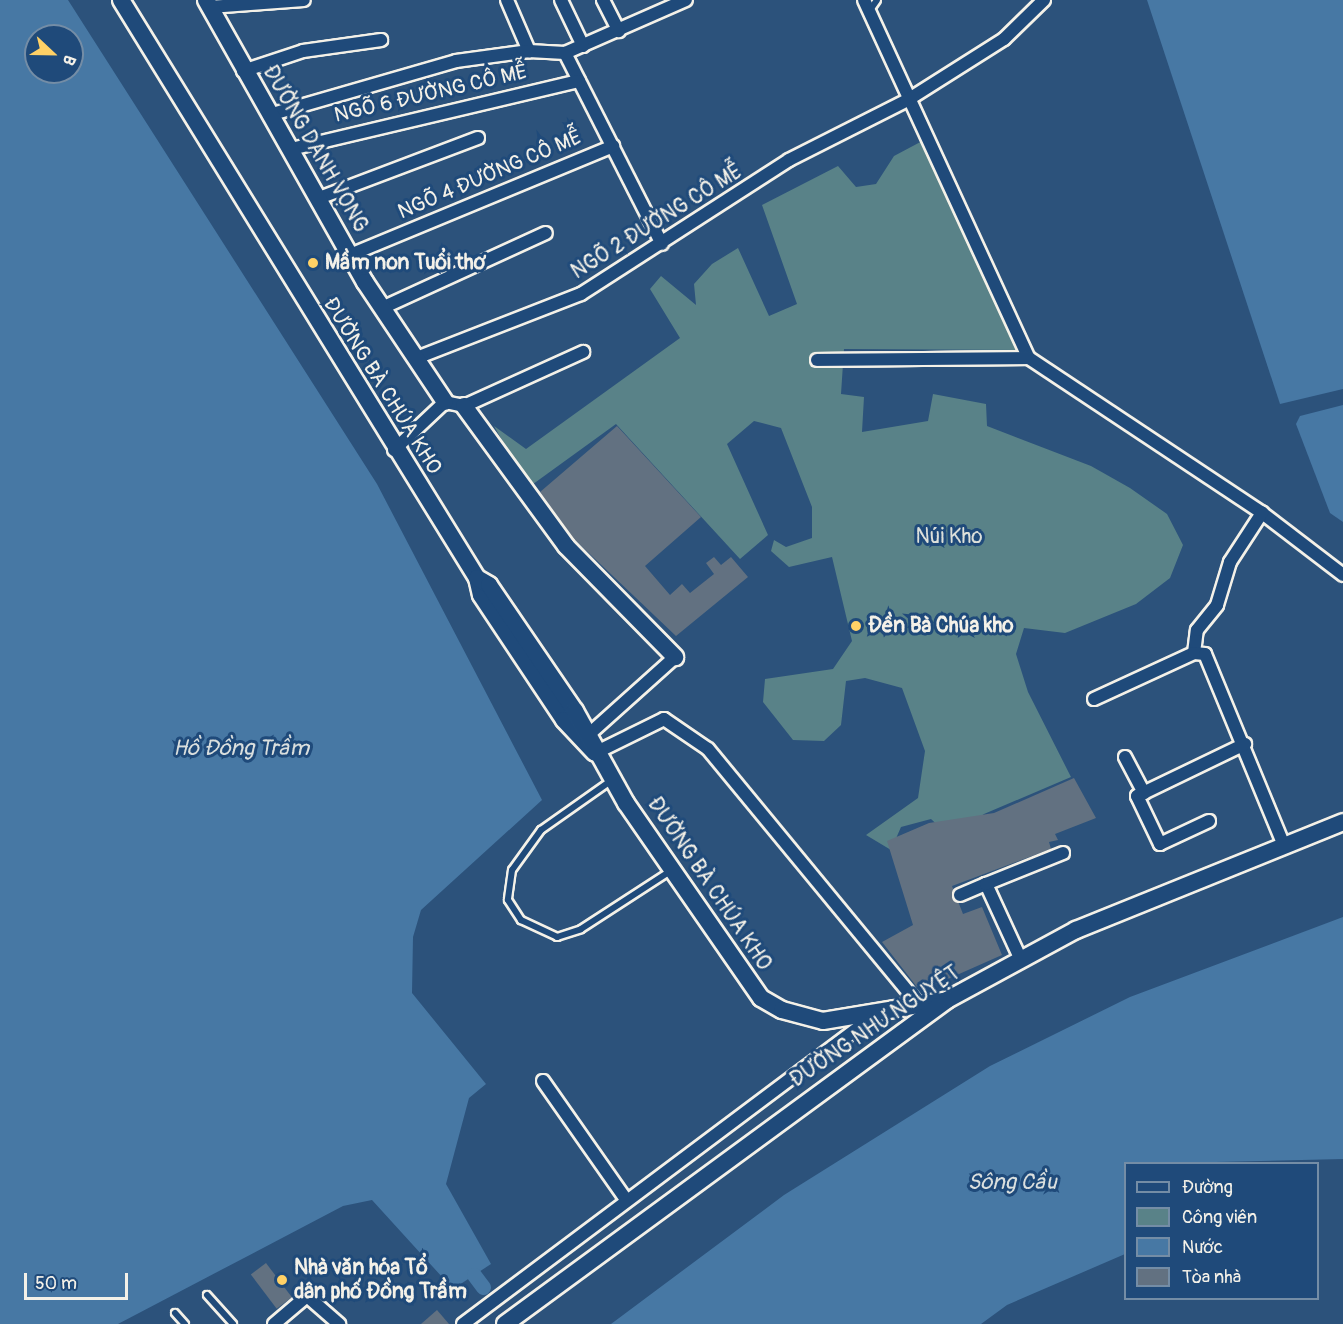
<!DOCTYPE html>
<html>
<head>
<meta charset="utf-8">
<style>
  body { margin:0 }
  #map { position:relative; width:1343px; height:1324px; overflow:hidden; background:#2c527b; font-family:Pangolin,sans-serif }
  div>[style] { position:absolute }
  .green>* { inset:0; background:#598288 }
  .water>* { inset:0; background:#4778a4 }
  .canal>* { height:15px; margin:-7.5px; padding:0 7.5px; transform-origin:7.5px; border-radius:7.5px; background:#4778a4 }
  .building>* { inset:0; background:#627181; transform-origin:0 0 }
  .roads { filter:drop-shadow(2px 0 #f4f1e8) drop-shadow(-2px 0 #f4f1e8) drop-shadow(0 2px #f4f1e8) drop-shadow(0 -2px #f4f1e8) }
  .lane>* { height:6px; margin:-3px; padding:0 3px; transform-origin:3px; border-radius:3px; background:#1f4a7a }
  .street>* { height:12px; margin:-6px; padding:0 6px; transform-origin:6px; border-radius:6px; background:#1f4a7a }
  .secondary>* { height:16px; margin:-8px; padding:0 8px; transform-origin:8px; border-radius:8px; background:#1f4a7a }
  .dots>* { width:16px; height:16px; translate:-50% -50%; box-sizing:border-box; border:3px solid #1f4a7a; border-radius:50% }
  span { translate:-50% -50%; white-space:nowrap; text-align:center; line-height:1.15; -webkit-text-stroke:6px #1f4a7a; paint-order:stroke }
  .street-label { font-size:21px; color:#f4f1e8 }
  .poi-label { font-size:21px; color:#f4f1e8; font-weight:700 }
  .left { translate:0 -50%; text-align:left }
  .park-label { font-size:21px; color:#dde0da }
  .water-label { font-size:22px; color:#dadfde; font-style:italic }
  .legend { position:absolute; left:1124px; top:1162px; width:195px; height:138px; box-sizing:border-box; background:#1f4a7a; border:2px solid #748da6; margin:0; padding:8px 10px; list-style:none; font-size:18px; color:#f4f1e8 }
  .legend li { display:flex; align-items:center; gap:12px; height:30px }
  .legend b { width:30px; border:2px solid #748da6 }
  .north { position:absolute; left:24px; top:24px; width:60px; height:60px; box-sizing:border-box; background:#1f4a7a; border:2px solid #748da6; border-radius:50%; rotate:112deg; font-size:16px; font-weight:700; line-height:24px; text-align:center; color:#f4f1e8 }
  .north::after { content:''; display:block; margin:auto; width:21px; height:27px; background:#ffd166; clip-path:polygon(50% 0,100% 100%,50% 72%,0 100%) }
  .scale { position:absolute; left:24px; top:1273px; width:104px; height:27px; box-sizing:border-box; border:3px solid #f4f1e8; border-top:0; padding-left:8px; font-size:18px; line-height:21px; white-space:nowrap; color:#f4f1e8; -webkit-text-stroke:4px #1f4a7a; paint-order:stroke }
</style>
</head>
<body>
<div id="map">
  <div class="green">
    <div style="clip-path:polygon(926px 139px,1017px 350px,844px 349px,841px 394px,864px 397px,862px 432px,928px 421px,933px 394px,986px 404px,987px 426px,1091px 466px,1130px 488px,1167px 514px,1183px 545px,1170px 578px,1136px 604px,1065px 633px,1024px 628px,1016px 654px,1028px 692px,1071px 777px,984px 814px,965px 828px,945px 832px,931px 819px,901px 827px,891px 850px,866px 835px,918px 798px,925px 751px,902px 688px,865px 678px,846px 681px,841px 725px,824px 741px,793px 740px,763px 702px,765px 679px,833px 669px,852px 641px,832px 557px,789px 567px,771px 551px,774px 540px,786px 547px,812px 538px,812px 507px,781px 428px,754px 421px,727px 444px,768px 535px,740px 559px,616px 424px,529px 487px,494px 426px,526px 449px,680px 338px,650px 289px,661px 276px,696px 305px,694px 284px,712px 264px,738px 248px,769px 316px,797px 304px,762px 205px,838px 166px,856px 187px,876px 184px,894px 156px)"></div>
  </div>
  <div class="water">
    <div style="clip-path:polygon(evenodd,0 0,68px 0,377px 484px,542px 800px,421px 910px,413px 937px,412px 993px,486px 1084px,469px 1098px,446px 1184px,491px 1264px,453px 1289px,372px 1200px,343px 1206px,118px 1324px,0 1324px,0 0,36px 36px,72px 36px,72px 72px,36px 72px,36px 36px)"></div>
    <div style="clip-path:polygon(1147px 0,1343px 0,1343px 389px,1280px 404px)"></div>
    <div style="clip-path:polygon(1343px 405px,1343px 522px,1330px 513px,1296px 424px,1300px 416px)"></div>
    <div style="clip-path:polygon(1343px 917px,1343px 1159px,1126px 1164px,1125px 1254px,1007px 1305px,981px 1324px,611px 1324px,784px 1195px,990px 1066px,1130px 997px)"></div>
  </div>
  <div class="canal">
    <div style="left:474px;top:1275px;width:15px;rotate:53deg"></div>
  </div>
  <div class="building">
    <div style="clip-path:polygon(617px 426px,701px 517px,645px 566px,670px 595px,682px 584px,690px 593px,714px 574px,706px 563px,714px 557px,721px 565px,731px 557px,748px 577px,676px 636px,574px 539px,540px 492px)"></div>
    <div style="clip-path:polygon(1074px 778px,1096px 818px,1055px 834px,1058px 840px,1049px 842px,1051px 849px,952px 886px,963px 914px,982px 907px,1002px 955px,932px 986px,917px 987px,882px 942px,913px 925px,887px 841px,929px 823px,994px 813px)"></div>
    <div style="left:266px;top:1263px;width:43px;height:19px;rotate:53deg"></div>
    <div style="clip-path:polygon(437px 1310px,449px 1324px,421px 1324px)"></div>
  </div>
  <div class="roads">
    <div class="lane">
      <div style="left:870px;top:10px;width:12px;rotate:-55deg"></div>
      <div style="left:612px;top:780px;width:87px;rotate:144.8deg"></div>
      <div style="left:541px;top:830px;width:49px;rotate:125.9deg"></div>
      <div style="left:512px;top:870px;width:30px;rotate:98deg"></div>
      <div style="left:508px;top:900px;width:24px;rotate:57deg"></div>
      <div style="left:521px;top:920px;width:40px;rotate:25deg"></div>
      <div style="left:557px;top:937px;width:25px;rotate:-18deg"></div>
      <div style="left:581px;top:929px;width:108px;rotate:-33deg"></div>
      <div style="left:207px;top:1295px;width:39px;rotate:48deg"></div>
      <div style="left:175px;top:1313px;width:15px;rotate:48deg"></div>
    </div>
    <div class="street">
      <div style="left:507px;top:0;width:56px;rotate:66.7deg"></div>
      <div style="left:529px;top:51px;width:36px;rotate:3deg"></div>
      <div style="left:565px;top:53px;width:132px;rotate:-23.7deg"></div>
      <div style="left:561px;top:0;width:51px;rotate:64.4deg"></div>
      <div style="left:603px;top:0;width:35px;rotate:63deg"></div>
      <div style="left:864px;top:0;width:394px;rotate:65.3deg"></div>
      <div style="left:1029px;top:358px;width:280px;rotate:33.6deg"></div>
      <div style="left:1262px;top:513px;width:102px;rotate:37.4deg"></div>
      <div style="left:210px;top:7px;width:94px;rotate:-4.3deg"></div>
      <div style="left:565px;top:53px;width:214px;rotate:63.1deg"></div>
      <div style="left:243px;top:71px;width:63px;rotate:-18.4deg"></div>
      <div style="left:303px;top:51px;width:79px;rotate:-8deg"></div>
      <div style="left:269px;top:115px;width:195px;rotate:-16.1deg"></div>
      <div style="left:456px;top:61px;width:74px;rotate:-7.8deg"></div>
      <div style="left:291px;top:149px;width:296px;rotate:-13.3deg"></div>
      <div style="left:319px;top:198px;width:170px;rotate:-20.7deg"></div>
      <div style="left:350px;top:255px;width:285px;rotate:-22.5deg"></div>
      <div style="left:382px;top:308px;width:180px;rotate:-24.6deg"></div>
      <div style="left:419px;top:357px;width:174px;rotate:-21.3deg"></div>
      <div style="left:581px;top:294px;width:247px;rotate:-32.8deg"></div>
      <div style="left:789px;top:160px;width:131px;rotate:-26.8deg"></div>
      <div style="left:906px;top:101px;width:116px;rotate:-32.3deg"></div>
      <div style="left:1004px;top:39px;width:56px;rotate:-44.3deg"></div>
      <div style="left:817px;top:360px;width:212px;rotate:-0.5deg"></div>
      <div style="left:394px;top:450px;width:70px;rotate:-43.3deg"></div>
      <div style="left:445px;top:402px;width:19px;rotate:12deg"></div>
      <div style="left:464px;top:406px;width:131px;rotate:-24.4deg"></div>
      <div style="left:1194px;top:653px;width:23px;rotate:-83deg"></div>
      <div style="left:1197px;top:630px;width:32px;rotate:-51deg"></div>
      <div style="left:1217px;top:605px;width:45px;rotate:-73.2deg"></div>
      <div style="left:1230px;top:562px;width:59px;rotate:-56.9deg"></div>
      <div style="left:1094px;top:699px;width:110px;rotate:-24.7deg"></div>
      <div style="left:1194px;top:653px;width:11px;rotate:5deg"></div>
      <div style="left:1205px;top:654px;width:208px;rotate:67.6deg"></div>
      <div style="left:587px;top:736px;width:118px;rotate:-41.9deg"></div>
      <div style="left:595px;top:753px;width:77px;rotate:-26.2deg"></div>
      <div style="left:664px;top:719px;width:53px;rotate:34.3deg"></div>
      <div style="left:708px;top:749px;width:330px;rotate:50.5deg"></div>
      <div style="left:1125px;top:757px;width:41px;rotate:62.2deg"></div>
      <div style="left:1209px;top:821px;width:54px;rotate:154.9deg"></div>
      <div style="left:1160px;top:844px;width:53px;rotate:-115.6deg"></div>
      <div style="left:1137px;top:796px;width:120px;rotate:-25.7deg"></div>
      <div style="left:960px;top:895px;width:28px;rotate:-23deg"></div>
      <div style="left:1021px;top:960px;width:84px;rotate:-114.7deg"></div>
      <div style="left:986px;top:884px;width:83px;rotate:-21.9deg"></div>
      <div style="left:543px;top:1081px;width:143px;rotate:55deg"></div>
      <div style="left:274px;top:1324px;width:43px;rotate:-40.3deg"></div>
      <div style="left:307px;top:1296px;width:43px;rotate:41.2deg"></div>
      <div style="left:463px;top:1324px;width:519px;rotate:-36.85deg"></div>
    </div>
    <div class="secondary">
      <div style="left:121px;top:0;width:679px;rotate:58.37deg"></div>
      <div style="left:477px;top:578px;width:17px;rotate:77deg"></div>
      <div style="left:481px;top:595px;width:150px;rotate:56.4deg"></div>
      <div style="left:564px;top:720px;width:45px;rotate:46.8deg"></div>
      <div style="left:206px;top:0;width:324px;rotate:60.6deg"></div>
      <div style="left:365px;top:282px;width:144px;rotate:56.3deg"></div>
      <div style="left:464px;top:406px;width:173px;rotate:53.9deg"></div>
      <div style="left:566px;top:546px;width:156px;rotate:45.5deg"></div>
      <div style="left:477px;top:578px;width:14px;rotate:30deg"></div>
      <div style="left:489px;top:585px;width:153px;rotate:55.7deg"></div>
      <div style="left:575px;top:711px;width:105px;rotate:61deg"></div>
      <div style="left:626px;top:803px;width:237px;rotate:55.3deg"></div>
      <div style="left:761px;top:998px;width:24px;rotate:30deg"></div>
      <div style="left:782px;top:1010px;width:42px;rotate:15deg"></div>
      <div style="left:823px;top:1021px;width:122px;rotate:-9.5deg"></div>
      <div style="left:505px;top:1324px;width:548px;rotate:-36.24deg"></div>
      <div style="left:947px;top:1000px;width:147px;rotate:-28.5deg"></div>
      <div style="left:1076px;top:930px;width:288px;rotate:-22deg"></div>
    </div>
  </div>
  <div class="dots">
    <div style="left:313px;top:263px;background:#ffd166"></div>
    <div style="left:856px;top:626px;background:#ffd166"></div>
    <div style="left:282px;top:1280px;background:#ffd166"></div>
  </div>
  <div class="street-label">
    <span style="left:431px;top:94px;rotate:-13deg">NGÕ 6 ĐƯỜNG CÔ MỄ</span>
    <span style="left:315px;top:149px;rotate:60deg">ĐƯỜNG DANH VỌNG</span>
    <span style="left:490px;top:175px;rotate:-23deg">NGÕ 4 ĐƯỜNG CÔ MỄ</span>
    <span style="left:657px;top:222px;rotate:-32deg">NGÕ 2 ĐƯỜNG CÔ MỄ</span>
    <span style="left:382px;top:386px;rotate:58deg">ĐƯỜNG BÀ CHÚA KHO</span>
    <span style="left:709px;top:884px;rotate:56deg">ĐƯỜNG BÀ CHÚA KHO</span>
    <span style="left:875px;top:1027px;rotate:-34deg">ĐƯỜNG NHƯ NGUYỆT</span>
  </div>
  <div class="poi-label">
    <span class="left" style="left:325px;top:263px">Mầm non Tuổi thơ</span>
    <span class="left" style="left:868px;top:626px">Đền Bà Chúa kho</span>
    <span class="left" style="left:294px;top:1280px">Nhà văn hóa Tổ<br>dân phố Đồng Trầm</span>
  </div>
  <div class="park-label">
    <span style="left:949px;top:537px">Núi Kho</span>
  </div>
  <div class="water-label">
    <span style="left:241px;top:749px">Hồ Đồng Trầm</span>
    <span style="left:1012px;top:1183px">Sông Cầu</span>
  </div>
  <ul class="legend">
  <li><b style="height:8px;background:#1f4a7a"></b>Đường</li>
  <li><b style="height:16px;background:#598288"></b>Công viên</li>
  <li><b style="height:16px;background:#4778a4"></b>Nước</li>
  <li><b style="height:16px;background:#627181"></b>Tòa nhà</li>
  </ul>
  <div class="north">B</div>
  <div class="scale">50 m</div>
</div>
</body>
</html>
